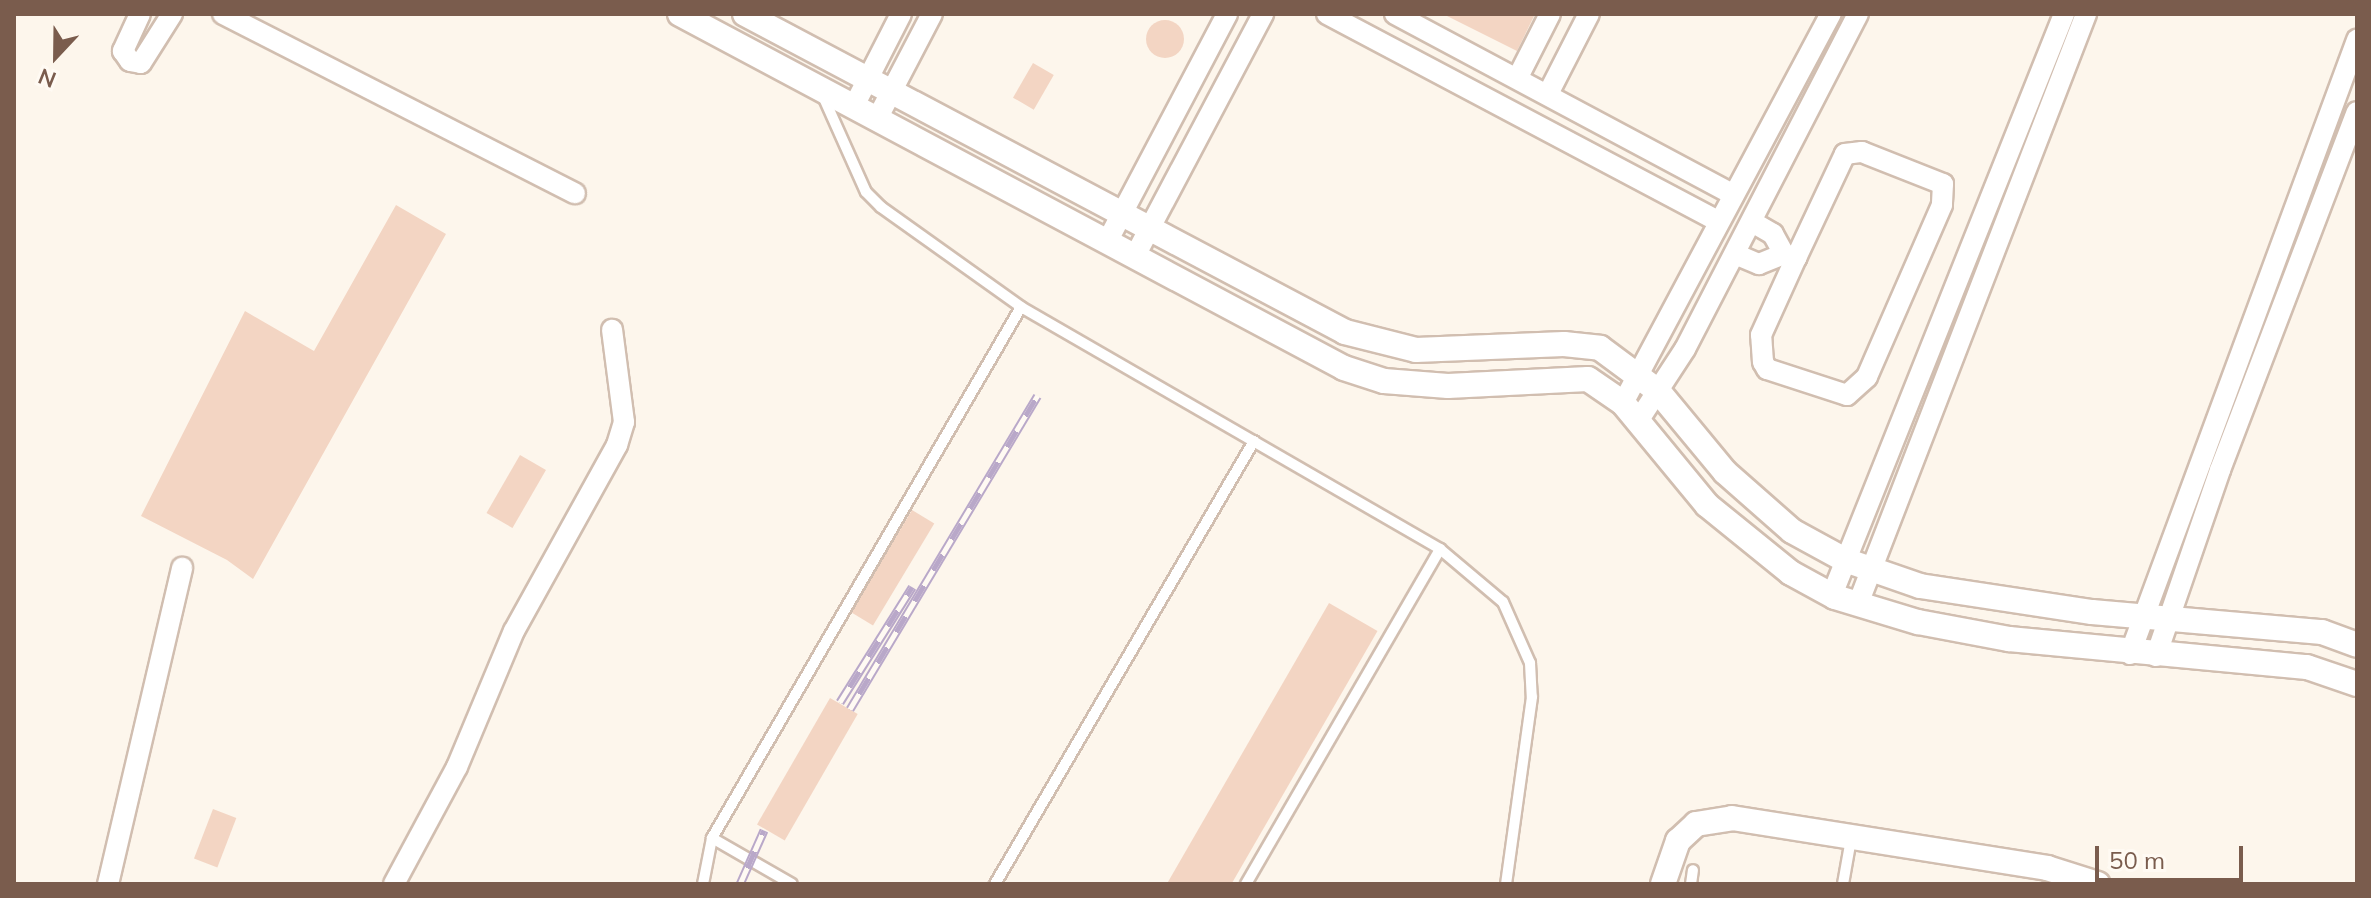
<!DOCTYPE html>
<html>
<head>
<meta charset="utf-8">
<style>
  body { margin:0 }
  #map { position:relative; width:2371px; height:898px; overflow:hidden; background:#fdf6ec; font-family:Mulish,sans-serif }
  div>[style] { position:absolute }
  .building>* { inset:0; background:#f3d5c3; transform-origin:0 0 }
  .round { border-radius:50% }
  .roads { filter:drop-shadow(2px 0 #d1beb0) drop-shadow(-2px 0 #d1beb0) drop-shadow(0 2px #d1beb0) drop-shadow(0 -2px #d1beb0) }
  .service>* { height:10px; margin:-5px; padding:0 5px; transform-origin:5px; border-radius:5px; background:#fff }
  .minor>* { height:20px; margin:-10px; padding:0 10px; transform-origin:10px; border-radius:10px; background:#fff }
  .tertiary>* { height:24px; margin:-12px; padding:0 12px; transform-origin:12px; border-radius:12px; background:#fff }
  .rail>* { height:9px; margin-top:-4.5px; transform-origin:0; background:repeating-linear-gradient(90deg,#fffaf3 0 18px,#b9a8c9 0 36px); box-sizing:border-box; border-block:2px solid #b9a8c9 }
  span { translate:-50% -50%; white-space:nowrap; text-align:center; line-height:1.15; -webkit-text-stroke:7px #fffaf3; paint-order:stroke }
  .frame { position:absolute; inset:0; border:16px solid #7a5c4d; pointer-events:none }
  .north { position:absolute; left:16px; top:16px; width:80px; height:80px; -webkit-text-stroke:6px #fffaf3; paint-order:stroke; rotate:202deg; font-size:22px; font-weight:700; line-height:32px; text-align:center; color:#7a5c4d }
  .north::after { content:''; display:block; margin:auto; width:28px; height:36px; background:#7a5c4d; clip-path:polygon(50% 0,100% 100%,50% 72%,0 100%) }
  .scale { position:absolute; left:2095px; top:846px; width:148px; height:36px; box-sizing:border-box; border:4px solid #7a5c4d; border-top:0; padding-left:10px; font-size:24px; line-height:28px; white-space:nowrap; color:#7a5c4d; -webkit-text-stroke:6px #fffaf3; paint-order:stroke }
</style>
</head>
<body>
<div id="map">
  <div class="building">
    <div style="clip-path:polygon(1443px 14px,1535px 14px,1517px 51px)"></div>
    <div class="round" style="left:1146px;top:20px;width:38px;height:38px"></div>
    <div style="left:1033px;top:63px;width:24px;height:40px;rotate:30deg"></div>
    <div style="clip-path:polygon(396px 205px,446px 234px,253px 579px,227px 560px,141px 516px,245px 311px,314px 351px)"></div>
    <div style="left:520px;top:455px;width:30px;height:67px;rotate:30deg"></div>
    <div style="left:912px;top:510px;width:26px;height:119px;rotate:31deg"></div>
    <div style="left:1329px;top:603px;width:56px;height:325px;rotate:30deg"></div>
    <div style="left:830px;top:698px;width:32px;height:146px;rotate:30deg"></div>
    <div style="left:213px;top:809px;width:25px;height:53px;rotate:21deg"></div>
  </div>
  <div class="roads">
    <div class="service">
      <div style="left:823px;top:96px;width:105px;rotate:65.9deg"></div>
      <div style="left:866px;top:192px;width:21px;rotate:45deg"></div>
      <div style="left:881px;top:207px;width:172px;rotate:35.5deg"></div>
      <div style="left:1021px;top:307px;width:484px;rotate:30deg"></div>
      <div style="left:1440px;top:549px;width:82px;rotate:40.1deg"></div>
      <div style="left:1503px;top:602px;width:67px;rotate:66.1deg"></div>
      <div style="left:1530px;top:663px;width:34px;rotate:87deg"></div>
      <div style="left:1532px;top:697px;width:189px;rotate:97.9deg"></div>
      <div style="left:712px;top:838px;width:92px;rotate:29.9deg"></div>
      <div style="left:703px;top:884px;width:47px;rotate:-78.9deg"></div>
      <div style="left:712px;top:838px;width:614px;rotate:-59.8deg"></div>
      <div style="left:995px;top:884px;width:513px;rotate:-59.69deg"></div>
      <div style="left:1246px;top:884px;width:387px;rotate:-59.9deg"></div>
      <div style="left:1691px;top:884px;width:14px;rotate:-82deg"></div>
      <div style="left:1843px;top:884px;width:46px;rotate:-79.9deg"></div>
    </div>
    <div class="minor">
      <div style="left:140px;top:14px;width:41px;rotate:114.7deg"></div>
      <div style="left:123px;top:51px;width:12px;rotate:55deg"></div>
      <div style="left:130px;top:61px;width:11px;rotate:10deg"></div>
      <div style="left:141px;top:63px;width:58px;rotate:-57.7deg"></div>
      <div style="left:223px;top:14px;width:395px;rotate:27deg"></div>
      <div style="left:1327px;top:14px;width:442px;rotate:27.9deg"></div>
      <div style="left:1395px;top:14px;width:384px;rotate:28.1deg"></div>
      <div style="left:1518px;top:77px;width:71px;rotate:-63.1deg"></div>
      <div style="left:1549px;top:92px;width:88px;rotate:-62.9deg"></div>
      <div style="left:854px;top:106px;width:103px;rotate:-62.9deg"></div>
      <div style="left:877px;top:119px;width:119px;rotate:-62.4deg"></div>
      <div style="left:1108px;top:240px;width:255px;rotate:-62.2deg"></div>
      <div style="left:1735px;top:254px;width:26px;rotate:23deg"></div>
      <div style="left:1759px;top:264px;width:27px;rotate:-22deg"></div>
      <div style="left:1784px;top:254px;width:23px;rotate:-119deg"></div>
      <div style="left:1773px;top:234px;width:24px;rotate:-150deg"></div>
      <div style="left:1784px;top:254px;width:13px;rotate:18deg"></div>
      <div style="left:1796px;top:258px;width:115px;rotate:-64.8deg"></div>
      <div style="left:1845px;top:154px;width:17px;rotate:-7deg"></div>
      <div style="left:1862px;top:152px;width:87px;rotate:21.6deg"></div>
      <div style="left:1943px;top:184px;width:21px;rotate:93deg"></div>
      <div style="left:1942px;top:205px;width:188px;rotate:113.6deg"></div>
      <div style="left:1867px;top:377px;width:27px;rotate:138deg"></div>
      <div style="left:1847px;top:395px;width:84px;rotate:-162deg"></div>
      <div style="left:1767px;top:369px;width:8px;rotate:-120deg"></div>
      <div style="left:1763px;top:362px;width:27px;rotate:-94deg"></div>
      <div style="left:1761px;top:335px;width:85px;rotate:-65.6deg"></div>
      <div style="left:1135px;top:256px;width:274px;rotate:-62.1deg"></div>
      <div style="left:1623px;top:403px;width:441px;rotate:-61.9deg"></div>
      <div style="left:1638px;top:421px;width:86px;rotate:-56.9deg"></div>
      <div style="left:1685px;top:349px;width:377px;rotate:-62.7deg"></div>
      <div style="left:1832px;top:595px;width:626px;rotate:-68.23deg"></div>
      <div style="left:1858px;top:604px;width:633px;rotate:-68.87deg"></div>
      <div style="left:2130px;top:654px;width:655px;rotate:-69.71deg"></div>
      <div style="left:2156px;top:656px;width:197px;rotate:-71deg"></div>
      <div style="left:2220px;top:470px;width:383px;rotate:-69.1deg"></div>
      <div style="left:108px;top:884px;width:325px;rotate:-76.8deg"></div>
      <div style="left:394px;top:884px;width:133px;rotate:-61.7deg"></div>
      <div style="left:457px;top:767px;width:147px;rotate:-67.3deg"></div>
      <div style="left:514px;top:631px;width:213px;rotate:-61deg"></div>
      <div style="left:617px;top:445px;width:24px;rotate:-73deg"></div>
      <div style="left:624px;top:422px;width:93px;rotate:-97.4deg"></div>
    </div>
    <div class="tertiary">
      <div style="left:680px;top:14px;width:752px;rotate:28.06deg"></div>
      <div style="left:1344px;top:368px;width:42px;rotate:18deg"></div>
      <div style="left:1384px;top:381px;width:64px;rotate:4.5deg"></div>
      <div style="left:1448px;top:386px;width:140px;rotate:-2.9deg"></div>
      <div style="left:1588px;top:379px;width:42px;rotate:34.4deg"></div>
      <div style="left:1623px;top:403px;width:132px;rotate:50.5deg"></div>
      <div style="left:1707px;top:505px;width:108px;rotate:39deg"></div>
      <div style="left:1791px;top:573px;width:50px;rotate:28.6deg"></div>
      <div style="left:1835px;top:597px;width:87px;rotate:16.8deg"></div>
      <div style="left:1918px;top:622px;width:93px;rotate:10.6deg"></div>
      <div style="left:2009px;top:639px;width:299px;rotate:5.4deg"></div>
      <div style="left:2307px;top:667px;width:53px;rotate:18.8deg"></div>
      <div style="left:745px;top:14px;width:679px;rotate:27.92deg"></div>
      <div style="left:1345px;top:332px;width:73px;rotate:14.2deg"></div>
      <div style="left:1416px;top:350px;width:148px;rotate:-2.3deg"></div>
      <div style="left:1564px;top:344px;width:36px;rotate:6deg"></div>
      <div style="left:1600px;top:348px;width:72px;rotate:36.6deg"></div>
      <div style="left:1658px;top:391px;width:105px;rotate:50.4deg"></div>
      <div style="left:1725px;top:472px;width:89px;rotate:41.4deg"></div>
      <div style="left:1792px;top:531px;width:60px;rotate:28.7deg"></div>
      <div style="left:1845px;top:560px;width:79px;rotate:19.1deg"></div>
      <div style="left:1920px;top:586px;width:174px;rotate:8.6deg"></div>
      <div style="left:2092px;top:612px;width:231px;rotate:5deg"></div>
      <div style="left:2322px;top:632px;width:37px;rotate:20deg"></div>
      <div style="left:1663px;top:884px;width:46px;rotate:-70.8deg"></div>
      <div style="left:1678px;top:841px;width:25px;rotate:-43deg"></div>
      <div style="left:1696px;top:824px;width:36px;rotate:-9deg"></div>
      <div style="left:1732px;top:818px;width:319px;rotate:9deg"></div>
      <div style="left:2047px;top:868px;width:53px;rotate:17.4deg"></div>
    </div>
  </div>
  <div class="rail">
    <div style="left:840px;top:702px;width:136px;rotate:-57.9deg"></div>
    <div style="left:850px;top:709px;width:365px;rotate:-59.1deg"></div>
    <div style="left:740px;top:884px;width:59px;rotate:-66deg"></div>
  </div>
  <div class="frame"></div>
  <div class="north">N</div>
  <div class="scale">50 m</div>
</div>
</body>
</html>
